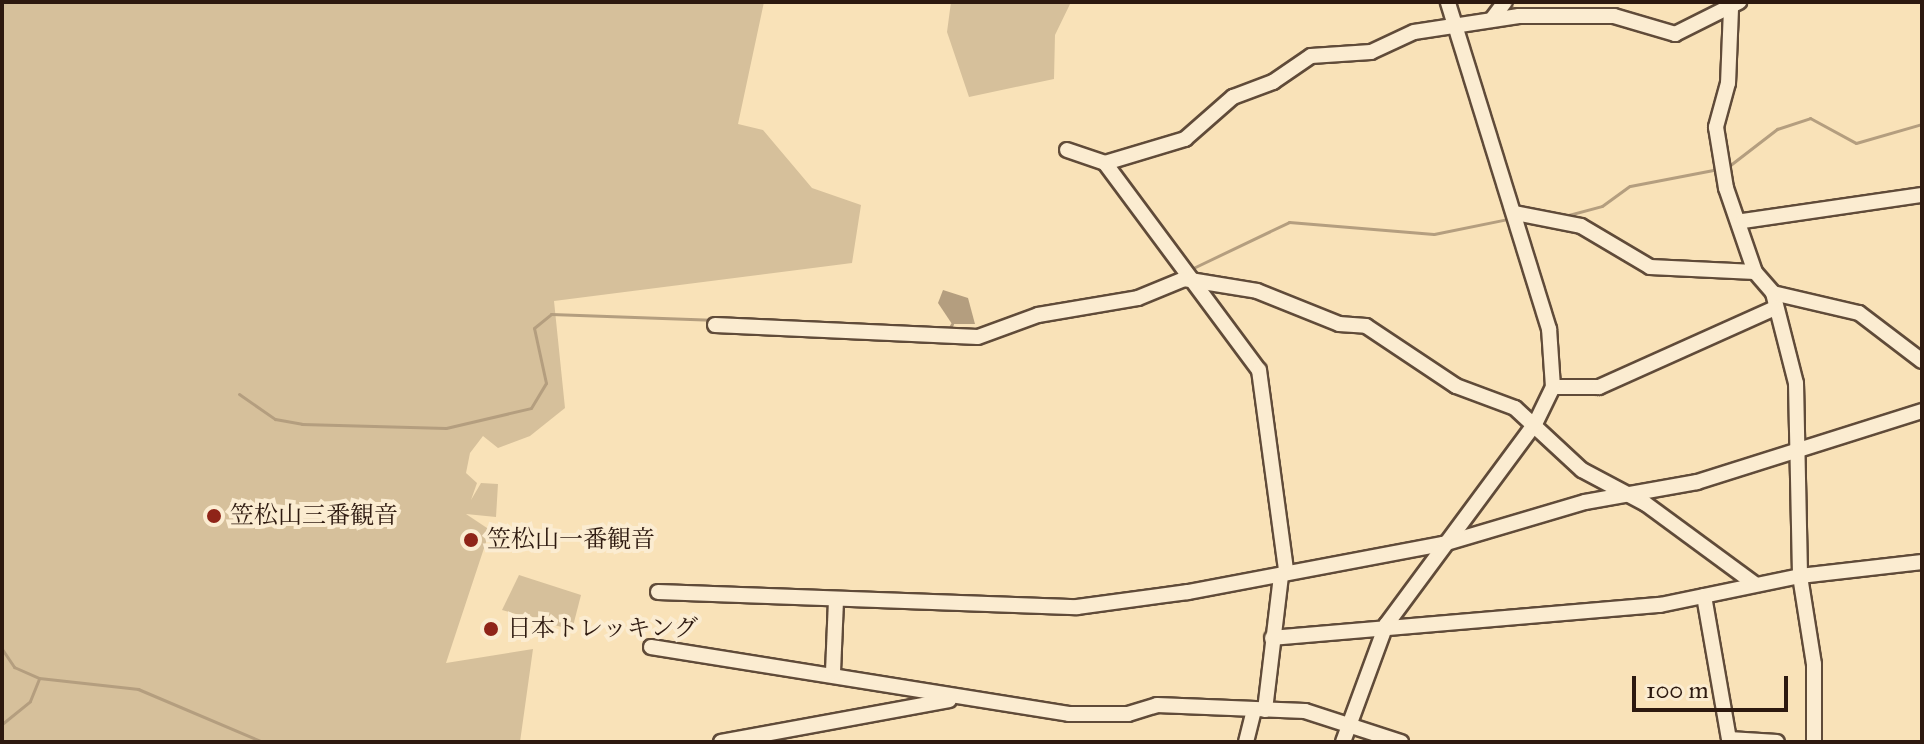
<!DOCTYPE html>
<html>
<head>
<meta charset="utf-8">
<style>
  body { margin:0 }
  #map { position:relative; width:1924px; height:744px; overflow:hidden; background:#f9e2b8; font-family:"IM FELL Great Primer","Noto Serif JP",serif }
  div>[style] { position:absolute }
  .green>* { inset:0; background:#d6c09b }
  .water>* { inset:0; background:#b49e7f }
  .stream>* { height:3px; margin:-1.5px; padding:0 1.5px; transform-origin:1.5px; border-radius:1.5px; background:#b49e7f }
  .roads { filter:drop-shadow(2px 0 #604b39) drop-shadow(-2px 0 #604b39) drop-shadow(0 2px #604b39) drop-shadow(0 -2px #604b39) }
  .minor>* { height:14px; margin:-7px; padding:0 7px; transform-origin:7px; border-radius:7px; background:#fbecd1 }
  .dots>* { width:22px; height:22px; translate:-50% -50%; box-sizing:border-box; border:4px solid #fbecd1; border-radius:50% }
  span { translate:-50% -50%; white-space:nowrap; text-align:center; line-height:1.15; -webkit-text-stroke:8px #fbecd1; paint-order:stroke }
  .poi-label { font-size:24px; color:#2d190f }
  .left { translate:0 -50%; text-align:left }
  .frame { position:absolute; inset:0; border:4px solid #2d190f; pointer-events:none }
  .scale { position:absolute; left:1632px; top:676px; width:156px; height:36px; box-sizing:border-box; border:4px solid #2d190f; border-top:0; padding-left:10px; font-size:24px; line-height:28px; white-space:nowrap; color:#2d190f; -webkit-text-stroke:6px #fbecd1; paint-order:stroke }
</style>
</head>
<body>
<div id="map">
  <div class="green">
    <div style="clip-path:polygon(2px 2px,764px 2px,738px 124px,763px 130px,812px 188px,861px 205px,852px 263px,554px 301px,565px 408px,530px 436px,498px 448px,483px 436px,470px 453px,466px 473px,477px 483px,471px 500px,481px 483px,498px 484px,496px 517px,466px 514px,490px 530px,446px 663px,533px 649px,520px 742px,2px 742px)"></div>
    <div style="clip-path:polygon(951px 2px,1071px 2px,1055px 35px,1054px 79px,969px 97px,947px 32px)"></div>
    <div style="clip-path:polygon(519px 575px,581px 595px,572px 630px,502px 610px)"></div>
  </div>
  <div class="water">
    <div style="clip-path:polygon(943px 290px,968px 298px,975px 324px,952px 324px,938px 303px)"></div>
  </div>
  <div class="stream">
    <div style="left:1729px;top:166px;width:61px;rotate:-37.6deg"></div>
    <div style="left:1777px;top:129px;width:35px;rotate:-18deg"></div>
    <div style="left:1810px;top:118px;width:52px;rotate:28.5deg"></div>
    <div style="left:1856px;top:143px;width:69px;rotate:-16.1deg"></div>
    <div style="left:1561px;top:217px;width:42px;rotate:-15deg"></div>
    <div style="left:1602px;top:206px;width:34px;rotate:-36deg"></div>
    <div style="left:1630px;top:186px;width:90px;rotate:-10.9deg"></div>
    <div style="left:1189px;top:270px;width:111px;rotate:-25.6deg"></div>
    <div style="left:1289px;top:222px;width:145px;rotate:4.7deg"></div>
    <div style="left:1434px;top:234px;width:76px;rotate:-11.5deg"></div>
    <div style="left:948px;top:331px;width:8px;rotate:-60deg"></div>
    <div style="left:239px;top:394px;width:44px;rotate:34.8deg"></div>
    <div style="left:275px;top:419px;width:27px;rotate:10deg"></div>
    <div style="left:302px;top:424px;width:144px;rotate:1.6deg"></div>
    <div style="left:446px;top:428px;width:87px;rotate:-13.2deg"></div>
    <div style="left:531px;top:408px;width:29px;rotate:-59deg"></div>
    <div style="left:546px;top:383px;width:56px;rotate:-102.3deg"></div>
    <div style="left:534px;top:328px;width:22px;rotate:-39deg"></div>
    <div style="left:551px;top:314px;width:160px;rotate:2.1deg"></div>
    <div style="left:2px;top:649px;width:22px;rotate:56deg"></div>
    <div style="left:14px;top:667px;width:27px;rotate:24deg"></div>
    <div style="left:39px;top:678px;width:100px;rotate:6.3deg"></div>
    <div style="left:138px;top:689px;width:136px;rotate:23deg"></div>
    <div style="left:2px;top:724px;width:36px;rotate:-39deg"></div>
    <div style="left:30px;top:701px;width:24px;rotate:-68deg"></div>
  </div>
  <div class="roads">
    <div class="minor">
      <div style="left:1731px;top:9px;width:74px;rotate:92.3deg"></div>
      <div style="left:1728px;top:83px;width:46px;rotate:105.3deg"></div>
      <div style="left:1716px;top:127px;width:62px;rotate:80.7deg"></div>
      <div style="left:1726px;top:188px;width:89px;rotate:71deg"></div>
      <div style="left:1755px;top:272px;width:28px;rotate:49deg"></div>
      <div style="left:1773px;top:293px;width:93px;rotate:75.7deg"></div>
      <div style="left:1796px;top:383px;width:193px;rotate:88.8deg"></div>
      <div style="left:1800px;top:576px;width:89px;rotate:81deg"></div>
      <div style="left:1814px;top:664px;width:78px;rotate:90deg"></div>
      <div style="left:1492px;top:19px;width:21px;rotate:-53deg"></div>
      <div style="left:1067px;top:150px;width:40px;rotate:18.9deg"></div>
      <div style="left:1105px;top:163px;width:258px;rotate:53.4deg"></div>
      <div style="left:1259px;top:370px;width:201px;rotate:82.3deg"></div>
      <div style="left:1105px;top:163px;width:84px;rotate:-16.7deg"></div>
      <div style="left:1185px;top:139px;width:64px;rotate:-41.2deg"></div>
      <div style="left:1233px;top:97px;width:43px;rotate:-20.6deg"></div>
      <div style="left:1273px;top:82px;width:46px;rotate:-34.4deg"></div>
      <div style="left:1311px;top:56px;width:60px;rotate:-3.8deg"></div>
      <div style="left:1371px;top:52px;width:47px;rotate:-24.9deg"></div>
      <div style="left:1414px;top:32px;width:106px;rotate:-8.7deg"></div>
      <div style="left:1519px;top:16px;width:95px"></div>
      <div style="left:1614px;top:16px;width:64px;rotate:16.4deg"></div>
      <div style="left:1675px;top:34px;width:72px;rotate:-26.6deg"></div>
      <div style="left:1515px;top:213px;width:67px;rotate:11.1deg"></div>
      <div style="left:1581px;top:226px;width:80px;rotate:30.7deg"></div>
      <div style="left:1650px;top:267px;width:105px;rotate:2.7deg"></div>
      <div style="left:1743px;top:221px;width:181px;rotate:-8.3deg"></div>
      <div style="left:1773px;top:293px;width:88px;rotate:13.1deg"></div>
      <div style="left:1859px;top:313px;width:79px;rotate:37.3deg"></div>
      <div style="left:715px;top:325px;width:263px;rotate:2.6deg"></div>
      <div style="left:978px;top:337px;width:64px;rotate:-20.1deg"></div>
      <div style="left:1038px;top:315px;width:101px;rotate:-9.6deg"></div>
      <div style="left:1138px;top:298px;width:50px;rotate:-22.4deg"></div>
      <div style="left:1184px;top:279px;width:74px;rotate:9.3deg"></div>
      <div style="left:1257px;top:291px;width:88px;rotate:21.9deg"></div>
      <div style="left:1339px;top:324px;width:27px;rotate:4deg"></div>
      <div style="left:1366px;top:326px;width:108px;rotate:33.7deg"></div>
      <div style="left:1456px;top:386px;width:63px;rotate:20.4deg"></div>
      <div style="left:1515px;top:408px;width:91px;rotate:42.8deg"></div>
      <div style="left:1582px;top:470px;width:72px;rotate:28deg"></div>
      <div style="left:1646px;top:504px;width:135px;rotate:36.3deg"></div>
      <div style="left:1553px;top:387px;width:46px"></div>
      <div style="left:1599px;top:387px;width:193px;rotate:-24.2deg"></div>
      <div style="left:658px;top:592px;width:419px;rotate:2.1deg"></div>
      <div style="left:1077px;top:607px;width:112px;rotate:-7.7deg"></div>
      <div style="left:1188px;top:592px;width:259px;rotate:-10.7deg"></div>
      <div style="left:1443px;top:544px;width:148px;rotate:-16.5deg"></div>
      <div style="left:1585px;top:502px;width:114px;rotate:-10.1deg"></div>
      <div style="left:1697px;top:482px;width:236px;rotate:-17.5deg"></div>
      <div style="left:1704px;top:596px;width:145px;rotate:80.1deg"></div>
      <div style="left:1729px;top:739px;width:48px;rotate:3.6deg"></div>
      <div style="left:1272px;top:638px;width:389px;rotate:-4.9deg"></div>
      <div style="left:1660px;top:605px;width:143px;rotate:-11.7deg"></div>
      <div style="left:1800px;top:576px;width:123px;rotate:-6.5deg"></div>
      <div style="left:651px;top:647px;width:423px;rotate:9.1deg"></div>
      <div style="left:1069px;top:714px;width:59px"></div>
      <div style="left:1128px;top:714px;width:30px;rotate:-17deg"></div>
      <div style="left:1157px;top:705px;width:148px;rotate:2.3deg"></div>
      <div style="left:1305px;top:711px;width:101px;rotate:17.9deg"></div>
      <div style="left:833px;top:672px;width:72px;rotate:-87.6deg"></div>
      <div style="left:1265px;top:710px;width:136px;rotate:-83.2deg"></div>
      <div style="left:721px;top:742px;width:232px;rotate:-10.4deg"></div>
      <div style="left:1246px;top:742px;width:32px;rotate:-76deg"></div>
      <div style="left:1343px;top:742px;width:125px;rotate:-69.8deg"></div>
      <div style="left:1386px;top:625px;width:250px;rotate:-53.5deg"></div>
      <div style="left:1535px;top:424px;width:41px;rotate:-64.1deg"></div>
      <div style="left:1553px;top:387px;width:58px;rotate:-93.9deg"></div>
      <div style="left:1549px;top:329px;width:342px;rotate:-107.2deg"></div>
    </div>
  </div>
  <div class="dots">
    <div style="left:214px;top:516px;background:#8f2418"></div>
    <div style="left:471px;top:540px;background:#8f2418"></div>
    <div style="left:491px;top:629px;background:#8f2418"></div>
  </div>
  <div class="poi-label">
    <span class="left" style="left:230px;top:516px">笠松山三番観音</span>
    <span class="left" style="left:487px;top:540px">笠松山一番観音</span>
    <span class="left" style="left:507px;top:629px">日本トレッキング</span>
  </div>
  <div class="frame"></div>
  <div class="scale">100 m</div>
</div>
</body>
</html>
